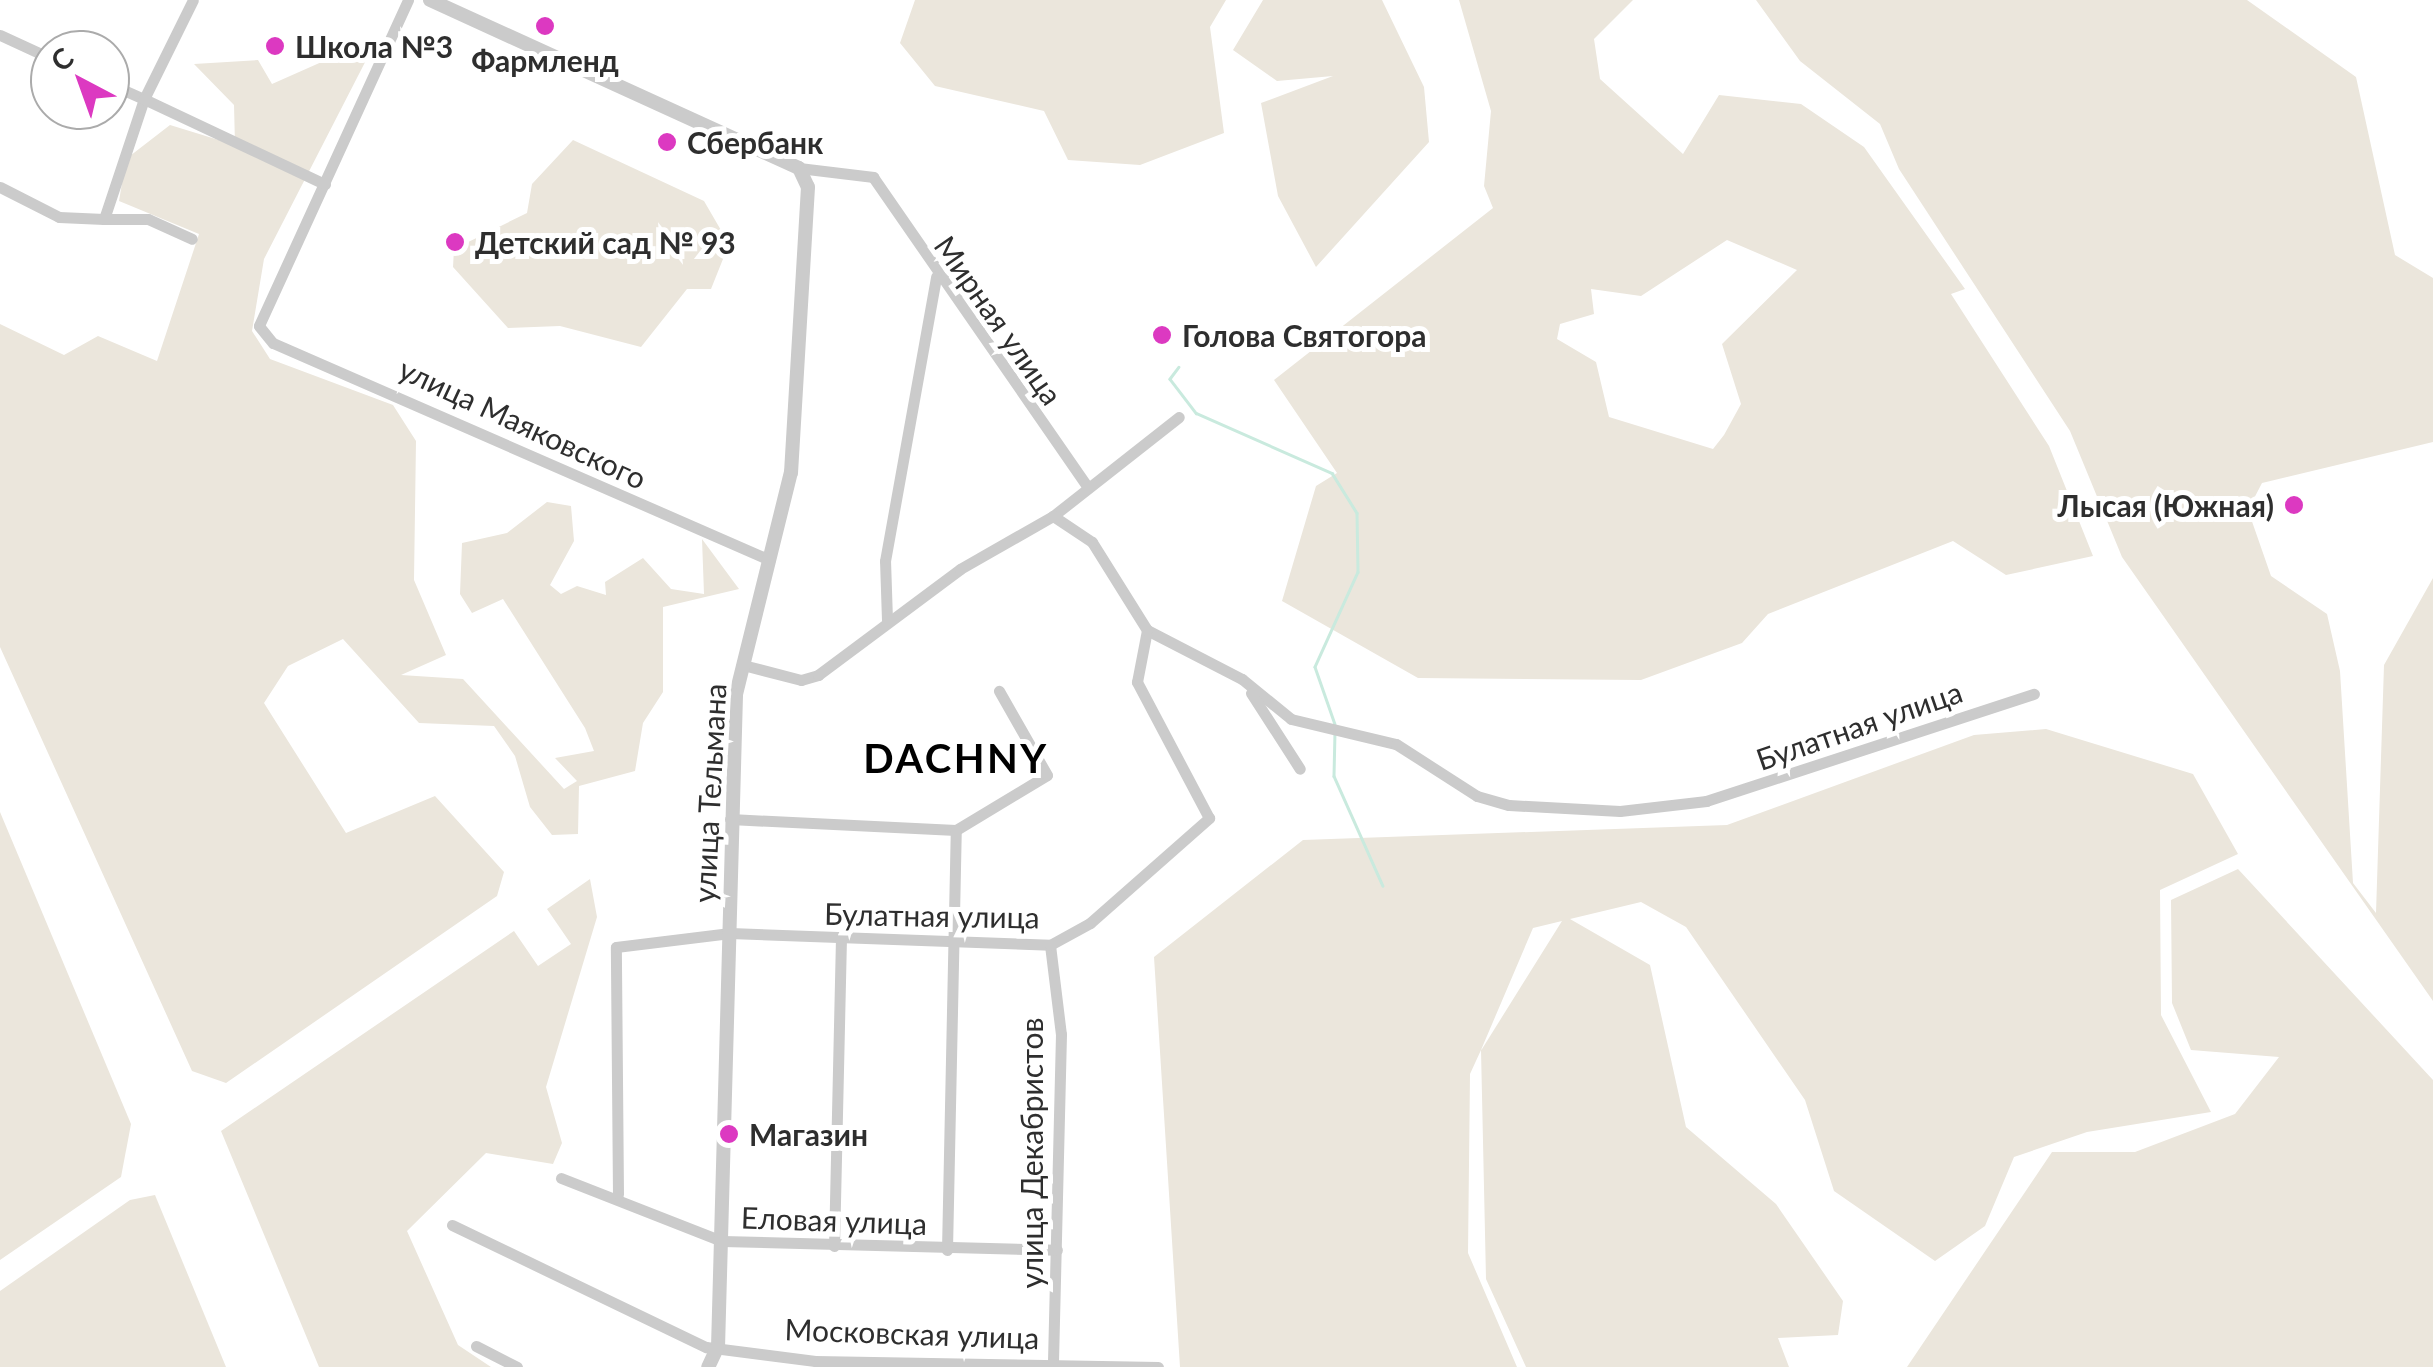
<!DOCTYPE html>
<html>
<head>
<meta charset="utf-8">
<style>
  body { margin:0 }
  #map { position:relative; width:2433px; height:1367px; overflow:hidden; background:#fff; font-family:Lato,sans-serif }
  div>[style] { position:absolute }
  .green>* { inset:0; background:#ebe6dc }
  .stream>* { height:2.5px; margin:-1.25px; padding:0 1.25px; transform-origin:1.25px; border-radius:1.25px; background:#c9eade }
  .minor>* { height:11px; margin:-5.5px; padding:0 5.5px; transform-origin:5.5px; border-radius:5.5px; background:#cbcbcb }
  .tertiary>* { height:14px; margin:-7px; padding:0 7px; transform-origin:7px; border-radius:7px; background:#cbcbcb }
  .dots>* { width:28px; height:28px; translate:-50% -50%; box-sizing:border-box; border:5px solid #fff; border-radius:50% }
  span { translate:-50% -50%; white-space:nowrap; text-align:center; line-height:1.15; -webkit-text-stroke:10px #fff; paint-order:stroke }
  .poi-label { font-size:30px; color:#2e2e2e; font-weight:700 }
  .left { translate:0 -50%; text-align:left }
  .right { translate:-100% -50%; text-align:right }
  .street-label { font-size:30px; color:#2e2e2e }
  .district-label { font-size:40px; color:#000; font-weight:700; letter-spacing:2.5px }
  .north { position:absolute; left:30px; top:30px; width:100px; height:100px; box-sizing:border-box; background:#fff; border:2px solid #ababab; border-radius:50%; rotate:319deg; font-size:28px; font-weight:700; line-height:40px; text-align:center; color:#2e2e2e }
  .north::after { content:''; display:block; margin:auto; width:35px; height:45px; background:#dc39c1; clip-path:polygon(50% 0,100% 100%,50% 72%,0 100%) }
</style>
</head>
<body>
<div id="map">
  <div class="green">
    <div style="clip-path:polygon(915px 0,1226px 0,1210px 27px,1224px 133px,1140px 165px,1068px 160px,1044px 111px,935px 86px,900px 43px)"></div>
    <div style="clip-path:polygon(1263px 0,1382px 0,1424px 87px,1429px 142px,1316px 267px,1278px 196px,1261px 103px,1333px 76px,1277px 81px,1233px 50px)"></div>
    <div style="clip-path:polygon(evenodd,1459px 0,1633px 0,1594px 39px,1600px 79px,1683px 154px,1719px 95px,1801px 104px,1864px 147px,1965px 289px,1951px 294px,2049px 446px,2093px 556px,2006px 575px,1953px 541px,1768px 614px,1742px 643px,1641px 680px,1418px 678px,1282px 601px,1316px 486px,1337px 473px,1274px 380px,1493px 208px,1484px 186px,1491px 111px,1459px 0,1727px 240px,1797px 270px,1722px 344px,1741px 404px,1724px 435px,1713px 449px,1609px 417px,1596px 362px,1557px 339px,1560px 324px,1594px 314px,1591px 289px,1641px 296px,1727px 240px)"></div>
    <div style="clip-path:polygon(1756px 0,2247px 0,2356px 77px,2395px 255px,2433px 278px,2433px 442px,2262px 483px,2248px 510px,2271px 576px,2327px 614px,2340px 671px,2353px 883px,2376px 913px,2384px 665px,2433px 578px,2433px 1001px,2122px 557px,2070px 431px,1899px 169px,1880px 124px,1800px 61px)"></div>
    <div style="clip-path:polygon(378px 37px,264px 259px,252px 331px,270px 359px,393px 405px,416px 441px,414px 580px,446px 655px,401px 675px,463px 679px,564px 789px,577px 781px,555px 758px,594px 751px,585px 728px,503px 599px,472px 613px,460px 594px,462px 543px,507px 533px,547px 502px,571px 506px,574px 541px,550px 585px,561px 594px,577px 586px,606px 595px,605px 582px,643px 558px,671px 589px,704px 594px,702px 539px,739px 589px,663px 607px,663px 692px,643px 723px,635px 771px,579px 786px,578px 834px,552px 835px,530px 807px,515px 756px,494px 726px,419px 723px,343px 639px,288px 666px,264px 703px,346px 833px,435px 796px,504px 872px,497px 896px,226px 1083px,192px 1071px,0 647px,0 324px,64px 355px,98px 336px,157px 361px,199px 234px,119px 201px,126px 159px,170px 125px,235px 145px,234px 105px,194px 64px,258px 60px,272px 84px)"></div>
    <div style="clip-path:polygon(573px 140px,704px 201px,729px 244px,711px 289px,687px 289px,641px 347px,560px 326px,508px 328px,453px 267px,454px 249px,527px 213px,532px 184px)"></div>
    <div style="clip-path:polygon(evenodd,2046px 729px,2193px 774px,2238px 854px,2160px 890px,2161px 1015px,2211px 1112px,2087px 1132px,2014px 1157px,1985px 1226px,1935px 1261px,1834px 1191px,1805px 1100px,1686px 927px,1641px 902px,1570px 919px,1650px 965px,1686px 1127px,1776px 1204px,1843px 1301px,1838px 1335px,1778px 1338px,1789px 1367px,1526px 1367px,1486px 1279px,1481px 1050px,1470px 1074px,1468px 1253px,1517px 1367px,1180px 1367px,1154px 957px,1303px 840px,1727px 825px,1974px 735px,2046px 729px,1562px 921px,1482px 1049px,1481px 1050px,1533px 928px,1562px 921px)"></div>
    <div style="clip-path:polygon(0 812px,131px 1124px,121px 1177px,0 1260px)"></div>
    <div style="clip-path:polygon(2238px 869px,2433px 1080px,2433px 1367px,1907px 1367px,2052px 1152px,2135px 1152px,2235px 1114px,2279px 1057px,2191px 1050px,2172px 1003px,2171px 900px)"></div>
    <div style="clip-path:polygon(590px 879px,597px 917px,546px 1087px,562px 1143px,553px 1164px,486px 1153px,407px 1231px,458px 1345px,491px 1367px,319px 1367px,221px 1131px,514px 931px,538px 966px,571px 944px,547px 909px)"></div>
    <div style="clip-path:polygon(155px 1195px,226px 1367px,0 1367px,0 1291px,130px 1200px)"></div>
  </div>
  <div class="stream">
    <div style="left:1179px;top:367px;width:15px;rotate:127deg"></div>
    <div style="left:1170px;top:379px;width:43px;rotate:52.6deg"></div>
    <div style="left:1196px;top:413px;width:149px;rotate:23.8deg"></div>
    <div style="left:1332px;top:473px;width:47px;rotate:58deg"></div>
    <div style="left:1357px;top:513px;width:59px;rotate:89deg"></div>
    <div style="left:1358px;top:572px;width:104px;rotate:114.4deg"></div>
    <div style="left:1315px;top:667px;width:60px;rotate:70.7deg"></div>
    <div style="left:1335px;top:732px;width:44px;rotate:91.3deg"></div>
    <div style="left:1334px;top:776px;width:120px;rotate:66deg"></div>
  </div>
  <div class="minor">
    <div style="left:408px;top:0;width:358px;rotate:114.6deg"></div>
    <div style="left:259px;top:326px;width:22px;rotate:51deg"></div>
    <div style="left:273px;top:343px;width:542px;rotate:23.59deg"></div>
    <div style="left:0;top:35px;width:55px;rotate:24.7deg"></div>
    <div style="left:110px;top:84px;width:37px;rotate:24deg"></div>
    <div style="left:144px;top:99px;width:110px;rotate:-63.7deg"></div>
    <div style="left:799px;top:168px;width:75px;rotate:6.9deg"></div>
    <div style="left:873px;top:177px;width:378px;rotate:55.3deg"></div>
    <div style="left:0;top:187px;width:66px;rotate:27deg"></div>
    <div style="left:59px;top:217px;width:45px;rotate:2.5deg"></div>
    <div style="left:104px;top:219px;width:126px;rotate:-71.6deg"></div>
    <div style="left:144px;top:99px;width:200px;rotate:25.2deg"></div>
    <div style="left:104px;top:219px;width:44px"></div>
    <div style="left:148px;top:219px;width:48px;rotate:24.4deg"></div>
    <div style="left:887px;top:620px;width:59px;rotate:-91.9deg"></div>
    <div style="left:885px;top:561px;width:289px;rotate:-79.8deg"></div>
    <div style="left:1147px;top:630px;width:107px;rotate:27.3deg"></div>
    <div style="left:1242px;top:679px;width:63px;rotate:39.2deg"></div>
    <div style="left:1291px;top:719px;width:108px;rotate:13.4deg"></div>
    <div style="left:1396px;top:744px;width:96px;rotate:32.7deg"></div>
    <div style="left:1477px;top:796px;width:33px;rotate:16deg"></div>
    <div style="left:1509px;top:805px;width:111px;rotate:3.1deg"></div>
    <div style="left:1620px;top:811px;width:87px;rotate:-6.6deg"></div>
    <div style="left:1706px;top:801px;width:345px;rotate:-18.1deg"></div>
    <div style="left:743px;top:665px;width:60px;rotate:14.5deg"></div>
    <div style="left:801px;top:680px;width:18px;rotate:-16deg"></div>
    <div style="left:818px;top:675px;width:177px;rotate:-36.7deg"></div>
    <div style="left:960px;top:569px;width:107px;rotate:-29.7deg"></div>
    <div style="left:1053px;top:516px;width:160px;rotate:-38.2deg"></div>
    <div style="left:1251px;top:693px;width:90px;rotate:57.2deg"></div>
    <div style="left:730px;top:819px;width:226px;rotate:2.8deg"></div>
    <div style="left:956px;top:830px;width:106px;rotate:-31.1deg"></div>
    <div style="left:1047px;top:775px;width:97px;rotate:-119.7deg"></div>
    <div style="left:1050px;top:945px;width:90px;rotate:83deg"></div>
    <div style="left:1061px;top:1034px;width:328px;rotate:91.4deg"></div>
    <div style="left:561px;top:1178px;width:173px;rotate:21.4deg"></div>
    <div style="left:722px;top:1241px;width:335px;rotate:1.5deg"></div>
    <div style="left:618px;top:1194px;width:247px;rotate:-90.5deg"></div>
    <div style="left:616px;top:947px;width:115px;rotate:-7deg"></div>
    <div style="left:730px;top:933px;width:320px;rotate:2.1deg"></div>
    <div style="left:1050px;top:945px;width:46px;rotate:-28.8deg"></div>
    <div style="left:1090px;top:923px;width:159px;rotate:-41.4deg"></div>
    <div style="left:1209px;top:818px;width:154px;rotate:-117.9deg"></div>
    <div style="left:1137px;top:682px;width:53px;rotate:-79.1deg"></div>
    <div style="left:1147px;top:630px;width:104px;rotate:-122deg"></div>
    <div style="left:1092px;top:542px;width:47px;rotate:-146.3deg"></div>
    <div style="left:452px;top:1225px;width:282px;rotate:25.7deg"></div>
    <div style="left:706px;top:1347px;width:110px;rotate:7.3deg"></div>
    <div style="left:815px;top:1361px;width:343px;rotate:1deg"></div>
    <div style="left:834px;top:1246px;width:308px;rotate:-88.7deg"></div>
    <div style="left:947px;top:1250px;width:420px;rotate:-88.8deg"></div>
    <div style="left:476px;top:1346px;width:46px;rotate:27.1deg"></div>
  </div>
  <div class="tertiary">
    <div style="left:430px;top:0;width:405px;rotate:24.5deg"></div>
    <div style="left:799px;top:168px;width:21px;rotate:65deg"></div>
    <div style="left:808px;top:187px;width:286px;rotate:93.4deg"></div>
    <div style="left:791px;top:472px;width:230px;rotate:103.9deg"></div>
    <div style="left:736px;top:695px;width:651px;rotate:91.58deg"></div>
    <div style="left:718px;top:1346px;width:23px;rotate:115deg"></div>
  </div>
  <div class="dots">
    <div style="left:545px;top:26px;background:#dc39c1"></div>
    <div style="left:275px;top:46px;background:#dc39c1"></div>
    <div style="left:667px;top:142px;background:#dc39c1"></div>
    <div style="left:455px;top:242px;background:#dc39c1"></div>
    <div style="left:1162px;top:335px;background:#dc39c1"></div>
    <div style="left:2294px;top:505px;background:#dc39c1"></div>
    <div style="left:729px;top:1134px;background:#dc39c1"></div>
  </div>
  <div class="poi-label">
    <span class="left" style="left:295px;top:46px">Школа №3</span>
    <span style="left:545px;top:60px">Фармленд</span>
    <span class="left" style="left:687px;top:142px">Сбербанк</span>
    <span class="left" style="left:475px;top:242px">Детский сад № 93</span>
    <span class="left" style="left:1182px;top:335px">Голова Святогора</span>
    <span class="right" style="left:2274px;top:505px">Лысая (Южная)</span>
    <span class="left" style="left:749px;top:1134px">Магазин</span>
  </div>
  <div class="street-label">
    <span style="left:999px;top:320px;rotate:55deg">Мирная улица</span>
    <span style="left:523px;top:423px;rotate:25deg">улица Маяковского</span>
    <span style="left:1859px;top:725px;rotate:-19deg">Булатная улица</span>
    <span style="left:709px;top:793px;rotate:-87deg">улица Тельмана</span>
    <span style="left:932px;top:915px;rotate:1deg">Булатная улица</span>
    <span style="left:1031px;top:1153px;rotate:-90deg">улица Декабристов</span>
    <span style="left:834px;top:1220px;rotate:2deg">Еловая улица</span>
    <span style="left:912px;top:1333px;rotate:2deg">Московская улица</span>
  </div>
  <div class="district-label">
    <span style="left:956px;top:758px">DACHNY</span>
  </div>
  <div class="north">С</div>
</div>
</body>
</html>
